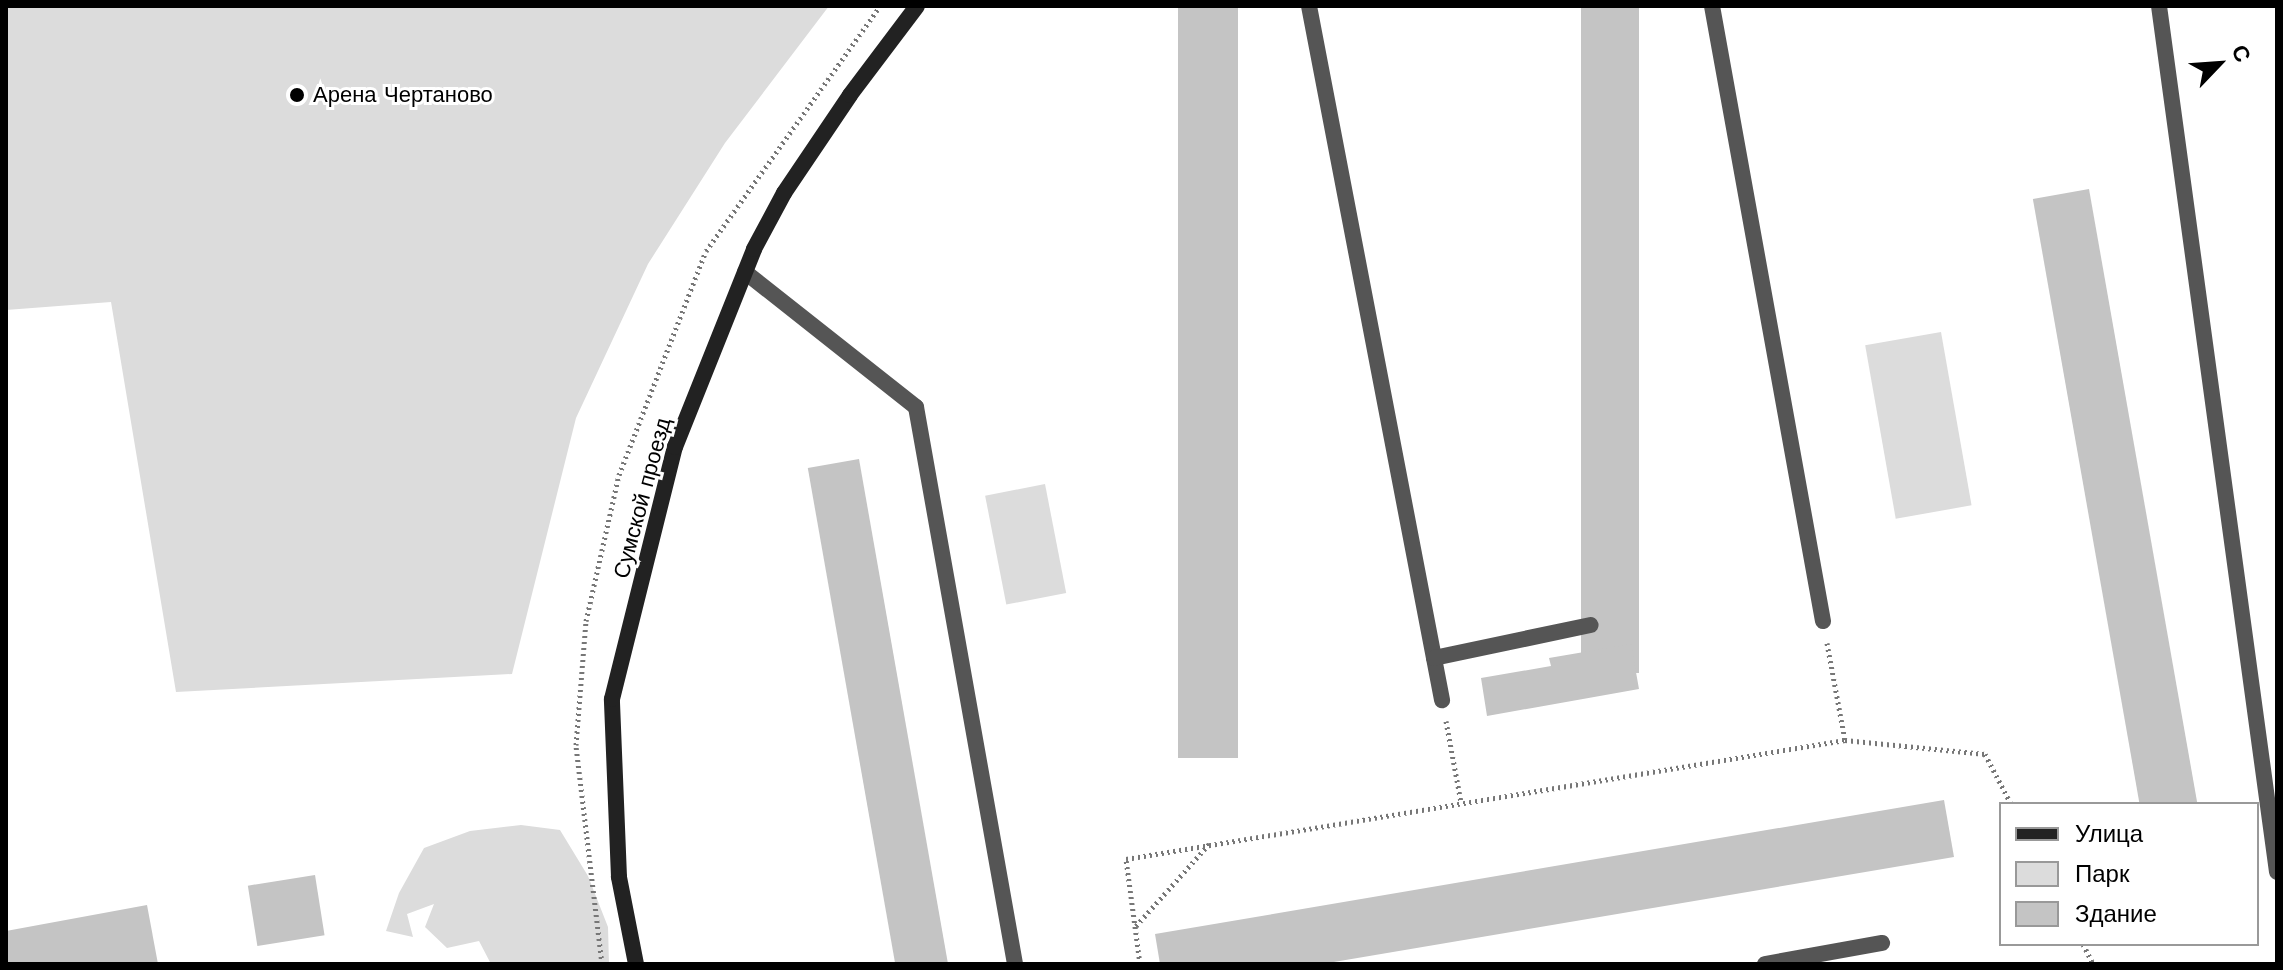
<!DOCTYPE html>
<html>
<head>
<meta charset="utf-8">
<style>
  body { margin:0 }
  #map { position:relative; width:2283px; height:970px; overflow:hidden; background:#fff; font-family:"Work Sans",sans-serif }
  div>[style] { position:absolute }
  .green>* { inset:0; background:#dcdcdc; transform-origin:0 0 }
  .building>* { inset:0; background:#c4c4c4; transform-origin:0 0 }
  .path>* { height:5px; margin-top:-2.5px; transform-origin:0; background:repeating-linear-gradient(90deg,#777 0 2px,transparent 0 6px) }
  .lane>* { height:16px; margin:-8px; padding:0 8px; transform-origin:8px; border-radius:8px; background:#555 }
  .secondary>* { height:16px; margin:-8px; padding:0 8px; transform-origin:8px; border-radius:8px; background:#222 }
  .dots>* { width:22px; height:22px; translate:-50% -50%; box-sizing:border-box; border:4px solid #fff; border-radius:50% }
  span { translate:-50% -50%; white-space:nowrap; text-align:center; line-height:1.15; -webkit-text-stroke:6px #fff; paint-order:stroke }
  .poi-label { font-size:22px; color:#000 }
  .left { translate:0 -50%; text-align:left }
  .street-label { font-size:22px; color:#000 }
  .frame { position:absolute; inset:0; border:8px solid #000; pointer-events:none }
  .legend { position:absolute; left:1999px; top:802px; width:260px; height:144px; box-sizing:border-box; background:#fff; border:2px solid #999; margin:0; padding:10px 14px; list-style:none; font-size:24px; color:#000 }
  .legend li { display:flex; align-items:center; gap:16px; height:40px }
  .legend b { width:40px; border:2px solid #999 }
  .north { position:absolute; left:2179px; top:24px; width:80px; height:80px; -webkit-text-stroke:6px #fff; paint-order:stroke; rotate:65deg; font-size:22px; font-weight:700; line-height:32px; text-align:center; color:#000 }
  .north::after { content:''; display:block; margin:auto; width:28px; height:36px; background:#000; clip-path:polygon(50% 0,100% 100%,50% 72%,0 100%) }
</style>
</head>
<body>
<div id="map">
  <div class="green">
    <div style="clip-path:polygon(6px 6px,829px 6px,725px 143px,648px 264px,576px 418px,512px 674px,176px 692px,111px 302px,6px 310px)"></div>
    <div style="left:1941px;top:332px;width:176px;height:77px;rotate:80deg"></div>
    <div style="left:1045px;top:484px;width:111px;height:61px;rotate:79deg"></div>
    <div style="clip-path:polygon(521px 825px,560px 830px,588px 876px,608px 927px,609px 964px,491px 964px,479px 941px,447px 948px,425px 927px,434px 904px,407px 914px,413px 937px,386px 931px,399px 893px,424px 848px,470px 831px)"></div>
  </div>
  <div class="building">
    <div style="left:1178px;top:6px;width:60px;height:752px"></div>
    <div style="left:1581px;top:6px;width:58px;height:667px"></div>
    <div style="left:2089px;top:189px;width:625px;height:57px;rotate:80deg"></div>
    <div style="left:859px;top:459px;width:513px;height:52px;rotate:80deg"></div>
    <div style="clip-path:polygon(1631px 644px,1639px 689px,1487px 716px,1481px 678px,1551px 666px,1549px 658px)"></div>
    <div style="clip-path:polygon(1944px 800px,1954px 857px,1322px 964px,1160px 964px,1155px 934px)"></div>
    <div style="left:315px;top:875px;width:61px;height:68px;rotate:81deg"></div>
    <div style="clip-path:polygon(147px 905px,158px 964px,6px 964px,6px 931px)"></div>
  </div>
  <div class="path">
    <div style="left:1827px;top:643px;width:99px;rotate:79.5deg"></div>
    <div style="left:1446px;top:721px;width:82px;rotate:79.5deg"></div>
    <div style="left:1136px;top:926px;width:110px;rotate:-48.3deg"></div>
    <div style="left:2083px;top:944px;width:22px;rotate:63deg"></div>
    <div style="left:602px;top:964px;width:221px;rotate:-96.8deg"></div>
    <div style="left:576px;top:745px;width:124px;rotate:-85.4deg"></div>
    <div style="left:586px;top:621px;width:150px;rotate:-77.3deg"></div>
    <div style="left:619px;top:475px;width:240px;rotate:-68.8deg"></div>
    <div style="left:706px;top:251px;width:301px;rotate:-54.6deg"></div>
    <div style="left:1140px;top:964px;width:106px;rotate:-97.6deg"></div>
    <div style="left:1126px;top:859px;width:729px;rotate:-9.4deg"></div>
    <div style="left:1845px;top:740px;width:141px;rotate:5.7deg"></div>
    <div style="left:1985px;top:754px;width:56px;rotate:62.5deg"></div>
  </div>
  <div class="lane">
    <div style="left:1309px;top:6px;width:707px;rotate:79.15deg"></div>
    <div style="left:1712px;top:6px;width:625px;rotate:79.77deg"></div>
    <div style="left:2159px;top:6px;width:874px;rotate:82.24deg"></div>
    <div style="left:745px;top:272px;width:218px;rotate:38.3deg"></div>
    <div style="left:916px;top:407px;width:566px;rotate:79.92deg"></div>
    <div style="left:1434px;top:658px;width:160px;rotate:-11.9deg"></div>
    <div style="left:1765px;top:964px;width:119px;rotate:-10.2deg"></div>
  </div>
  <div class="secondary">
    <div style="left:636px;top:964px;width:89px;rotate:-101.1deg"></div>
    <div style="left:619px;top:877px;width:178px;rotate:-92.3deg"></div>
    <div style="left:612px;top:699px;width:260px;rotate:-76deg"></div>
    <div style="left:675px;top:447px;width:213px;rotate:-68.2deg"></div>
    <div style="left:754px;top:249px;width:64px;rotate:-61.8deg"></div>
    <div style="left:784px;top:193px;width:118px;rotate:-56deg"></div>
    <div style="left:850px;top:95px;width:111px;rotate:-53deg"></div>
  </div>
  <div class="dots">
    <div style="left:297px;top:95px;background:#000"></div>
  </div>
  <div class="poi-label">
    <span class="left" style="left:313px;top:95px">Арена Чертаново</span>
  </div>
  <div class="street-label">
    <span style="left:642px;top:498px;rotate:-75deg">Сумской проезд</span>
  </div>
  <div class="frame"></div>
  <ul class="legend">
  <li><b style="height:10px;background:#222"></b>Улица</li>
  <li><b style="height:22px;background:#dcdcdc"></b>Парк</li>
  <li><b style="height:22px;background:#c4c4c4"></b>Здание</li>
  </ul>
  <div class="north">С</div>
</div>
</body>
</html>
